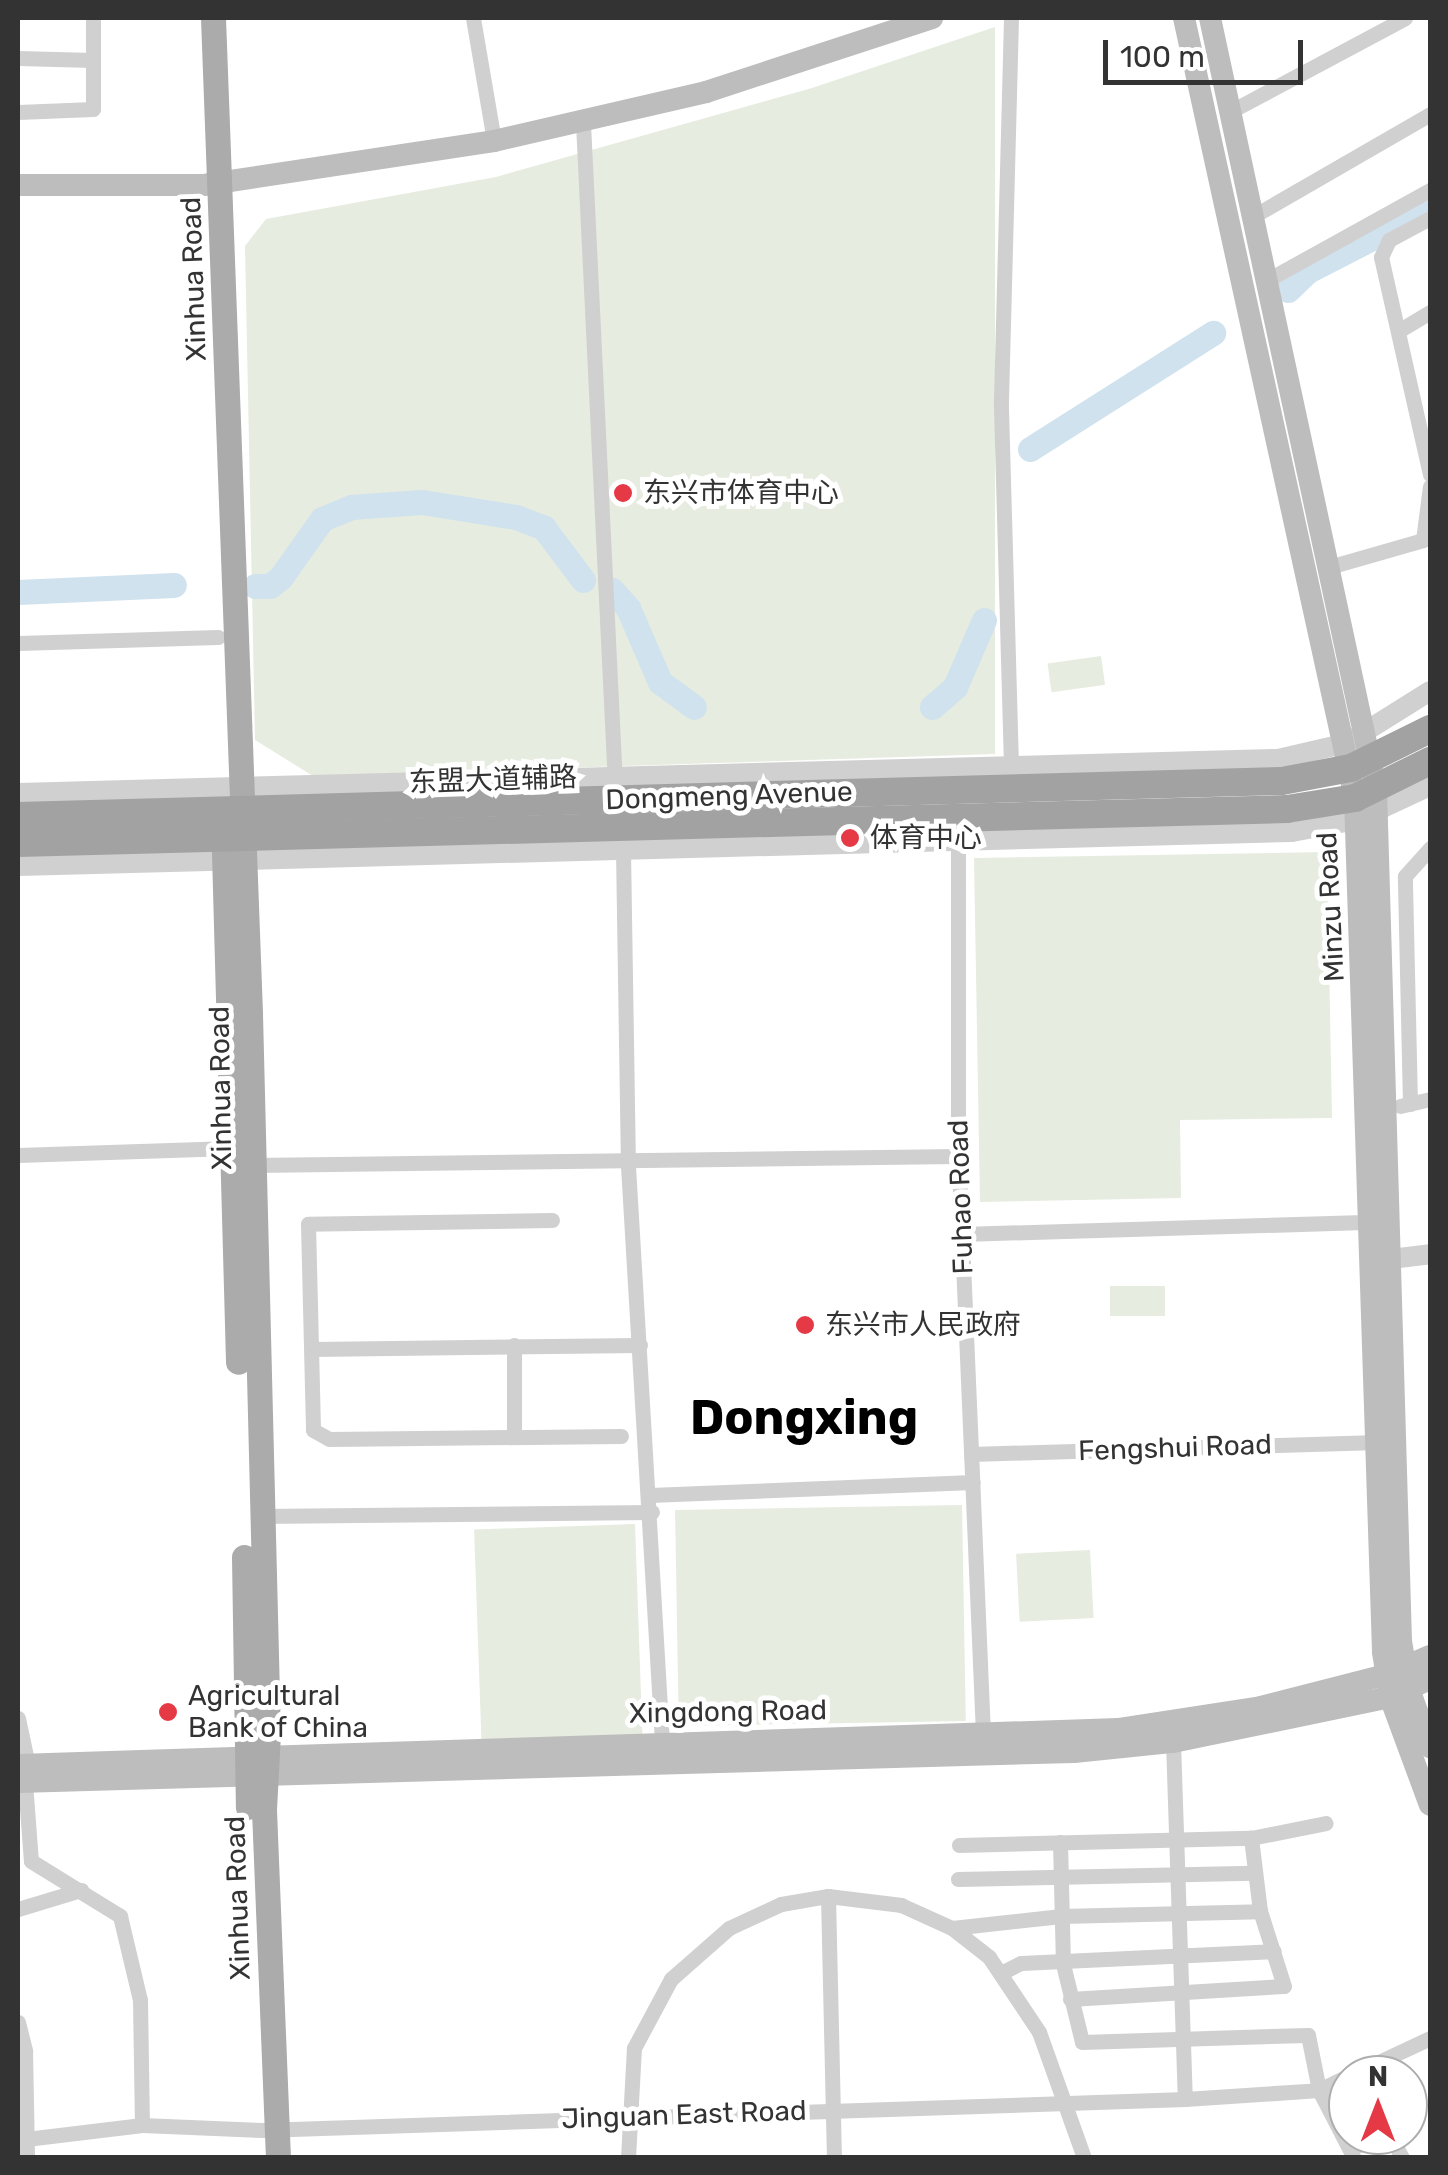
<!DOCTYPE html>
<html>
<head>
<meta charset="utf-8">
<style>
  body { margin:0 }
  #map { position:relative; width:1448px; height:2175px; overflow:hidden; background:#fff; font-family:Rubik,"Noto Sans SC",sans-serif }
  div>[style] { position:absolute }
  .green>* { inset:0; background:#e6ecdf; transform-origin:0 0 }
  .river>* { height:25px; margin:-12.5px; padding:0 12.5px; transform-origin:12.5px; border-radius:12.5px; background:#cfe2ee }
  .minor>* { height:15px; margin:-7.5px; padding:0 7.5px; transform-origin:7.5px; border-radius:7.5px; background:#d0d0d0 }
  .tertiary>* { height:20px; margin:-10px; padding:0 10px; transform-origin:10px; border-radius:10px; background:#d0d0d0 }
  .secondary>* { height:22px; margin:-11px; padding:0 11px; transform-origin:11px; border-radius:11px; background:#bdbdbd }
  .primary>* { height:25px; margin:-12.5px; padding:0 12.5px; transform-origin:12.5px; border-radius:12.5px; background:#ababab }
  .trunk>* { height:28px; margin:-14px; padding:0 14px; transform-origin:14px; border-radius:14px; background:#a2a2a2 }
  .dots>* { width:28px; height:28px; translate:-50% -50%; box-sizing:border-box; border:5px solid #fff; border-radius:50% }
  span { translate:-50% -50%; white-space:nowrap; text-align:center; line-height:1.15; -webkit-text-stroke:10px #fff; paint-order:stroke }
  .street-label { font-size:28px; color:#333 }
  .poi-label { font-size:28px; color:#333 }
  .left { translate:0 -50%; text-align:left }
  .town-label { font-size:48px; color:#000; font-weight:700 }
  .frame { position:absolute; inset:0; border:20px solid #333; pointer-events:none }
  .north { position:absolute; left:1328px; top:2055px; width:100px; height:100px; box-sizing:border-box; background:#fff; border:2px solid #adadad; border-radius:50%; rotate:0deg; font-size:28px; font-weight:700; line-height:40px; text-align:center; color:#333 }
  .north::after { content:''; display:block; margin:auto; width:35px; height:45px; background:#e63946; clip-path:polygon(50% 0,100% 100%,50% 72%,0 100%) }
  .scale { position:absolute; left:1103px; top:40px; width:200px; height:45px; box-sizing:border-box; border:5px solid #333; border-top:0; padding-left:12px; font-size:30px; line-height:35px; white-space:nowrap; color:#333; -webkit-text-stroke:8px #fff; paint-order:stroke }
</style>
</head>
<body>
<div id="map">
  <div class="green">
    <div style="clip-path:polygon(995px 27px,995px 754px,313px 776px,255px 740px,245px 246px,266px 219px,496px 177px,812px 88px)"></div>
    <div style="left:1101px;top:656px;width:29px;height:54px;rotate:82deg"></div>
    <div style="clip-path:polygon(1327px 852px,1332px 1118px,1180px 1120px,1181px 1198px,980px 1202px,974px 858px)"></div>
    <div style="left:1165px;top:1286px;width:30px;height:55px;rotate:90deg"></div>
    <div style="left:962px;top:1505px;width:216px;height:287px;rotate:89deg"></div>
    <div style="left:635px;top:1524px;width:212px;height:161px;rotate:88deg"></div>
    <div style="left:1090px;top:1550px;width:68px;height:74px;rotate:87deg"></div>
  </div>
  <div class="river">
    <div style="left:1288px;top:290px;width:28px;rotate:-44deg"></div>
    <div style="left:1308px;top:271px;width:137px;rotate:-27.3deg"></div>
    <div style="left:1030px;top:449px;width:217px;rotate:-32.4deg"></div>
    <div style="left:255px;top:586px;width:15px"></div>
    <div style="left:270px;top:586px;width:14px;rotate:-39deg"></div>
    <div style="left:281px;top:577px;width:71px;rotate:-54.7deg"></div>
    <div style="left:322px;top:519px;width:31px;rotate:-22deg"></div>
    <div style="left:351px;top:507px;width:71px;rotate:-4deg"></div>
    <div style="left:422px;top:502px;width:95px;rotate:9.1deg"></div>
    <div style="left:516px;top:517px;width:30px;rotate:21deg"></div>
    <div style="left:544px;top:528px;width:65px;rotate:53.1deg"></div>
    <div style="left:612px;top:590px;width:24px;rotate:48deg"></div>
    <div style="left:628px;top:608px;width:81px;rotate:66.6deg"></div>
    <div style="left:660px;top:682px;width:42px;rotate:36.3deg"></div>
    <div style="left:18px;top:592px;width:156px;rotate:-2.6deg"></div>
    <div style="left:932px;top:707px;width:30px;rotate:-41deg"></div>
    <div style="left:955px;top:687px;width:73px;rotate:-66.6deg"></div>
  </div>
  <div class="minor">
    <div style="left:473px;top:18px;width:125px;rotate:80.3deg"></div>
    <div style="left:18px;top:58px;width:75px;rotate:1.5deg"></div>
    <div style="left:1233px;top:110px;width:195px;rotate:-28.1deg"></div>
    <div style="left:18px;top:112px;width:75px;rotate:-2.3deg"></div>
    <div style="left:93px;top:109px;width:91px;rotate:-90deg"></div>
    <div style="left:583px;top:123px;width:663px;rotate:87.23deg"></div>
    <div style="left:1257px;top:214px;width:200px;rotate:-30deg"></div>
    <div style="left:1430px;top:218px;width:47px;rotate:151.8deg"></div>
    <div style="left:1389px;top:240px;width:19px;rotate:115deg"></div>
    <div style="left:1381px;top:257px;width:223px;rotate:77.3deg"></div>
    <div style="left:1271px;top:278px;width:182px;rotate:-29deg"></div>
    <div style="left:1400px;top:330px;width:35px;rotate:-31deg"></div>
    <div style="left:1329px;top:567px;width:98px;rotate:-16deg"></div>
    <div style="left:1423px;top:540px;width:54px;rotate:-82.6deg"></div>
    <div style="left:18px;top:643px;width:200px;rotate:-1.7deg"></div>
    <div style="left:1011px;top:766px;width:366px;rotate:-91.6deg"></div>
    <div style="left:1001px;top:400px;width:382px;rotate:-88.5deg"></div>
    <div style="left:958px;top:841px;width:304px;rotate:90deg"></div>
    <div style="left:958px;top:1145px;width:590px;rotate:87.57deg"></div>
    <div style="left:623px;top:850px;width:316px;rotate:89.1deg"></div>
    <div style="left:628px;top:1166px;width:576px;rotate:86.62deg"></div>
    <div style="left:1410px;top:1104px;width:228px;rotate:-91.3deg"></div>
    <div style="left:1405px;top:876px;width:38px;rotate:-48deg"></div>
    <div style="left:1400px;top:1106px;width:31px;rotate:-13deg"></div>
    <div style="left:18px;top:1155px;width:213px;rotate:-1.9deg"></div>
    <div style="left:253px;top:1165px;width:705px;rotate:-0.73deg"></div>
    <div style="left:552px;top:1220px;width:244px;rotate:179.1deg"></div>
    <div style="left:308px;top:1224px;width:206px;rotate:88.6deg"></div>
    <div style="left:313px;top:1430px;width:18px;rotate:29deg"></div>
    <div style="left:329px;top:1439px;width:292px;rotate:-0.6deg"></div>
    <div style="left:962px;top:1234px;width:411px;rotate:-1.7deg"></div>
    <div style="left:312px;top:1349px;width:328px;rotate:-0.7deg"></div>
    <div style="left:514px;top:1437px;width:92px;rotate:-90deg"></div>
    <div style="left:971px;top:1454px;width:408px;rotate:-1.7deg"></div>
    <div style="left:650px;top:1495px;width:323px;rotate:-2.3deg"></div>
    <div style="left:259px;top:1516px;width:393px;rotate:-0.6deg"></div>
    <div style="left:18px;top:1718px;width:48px;rotate:78deg"></div>
    <div style="left:1173px;top:1742px;width:357px;rotate:88.1deg"></div>
    <div style="left:25px;top:1782px;width:79px;rotate:85.7deg"></div>
    <div style="left:31px;top:1861px;width:105px;rotate:31.7deg"></div>
    <div style="left:120px;top:1916px;width:86px;rotate:76.6deg"></div>
    <div style="left:140px;top:2000px;width:125px;rotate:89.1deg"></div>
    <div style="left:1060px;top:1842px;width:122px;rotate:88.6deg"></div>
    <div style="left:1063px;top:1964px;width:80px;rotate:76.3deg"></div>
    <div style="left:1082px;top:2042px;width:226px;rotate:-1.8deg"></div>
    <div style="left:1308px;top:2035px;width:56px;rotate:78.7deg"></div>
    <div style="left:1319px;top:2090px;width:76px;rotate:62.8deg"></div>
    <div style="left:959px;top:1845px;width:292px;rotate:-1.4deg"></div>
    <div style="left:1251px;top:1838px;width:76px;rotate:-11.3deg"></div>
    <div style="left:958px;top:1879px;width:295px;rotate:-1.2deg"></div>
    <div style="left:828px;top:1896px;width:262px;rotate:88.7deg"></div>
    <div style="left:18px;top:1909px;width:66px;rotate:-16.8deg"></div>
    <div style="left:952px;top:1928px;width:110px;rotate:-6.3deg"></div>
    <div style="left:1061px;top:1916px;width:199px;rotate:-1.4deg"></div>
    <div style="left:1003px;top:1972px;width:20px;rotate:-27deg"></div>
    <div style="left:1021px;top:1963px;width:253px;rotate:-2.7deg"></div>
    <div style="left:1070px;top:1999px;width:214px;rotate:-3.5deg"></div>
    <div style="left:1284px;top:1986px;width:79px;rotate:-107.7deg"></div>
    <div style="left:1260px;top:1911px;width:74px;rotate:-97deg"></div>
    <div style="left:18px;top:2022px;width:30px;rotate:76deg"></div>
    <div style="left:25px;top:2051px;width:107px;rotate:88.9deg"></div>
    <div style="left:1351px;top:2075px;width:87px;rotate:-25.1deg"></div>
    <div style="left:18px;top:2140px;width:125px;rotate:-6.9deg"></div>
    <div style="left:142px;top:2125px;width:120px;rotate:2.4deg"></div>
    <div style="left:262px;top:2130px;width:924px;rotate:-1.92deg"></div>
    <div style="left:1185px;top:2099px;width:134px;rotate:-3.8deg"></div>
    <div style="left:1319px;top:2090px;width:32px;rotate:-26deg"></div>
    <div style="left:1351px;top:2147px;width:41px;rotate:-14deg"></div>
    <div style="left:1391px;top:2137px;width:24px;rotate:62deg"></div>
    <div style="left:628px;top:2158px;width:110px;rotate:-86.9deg"></div>
    <div style="left:634px;top:2048px;width:78px;rotate:-61.8deg"></div>
    <div style="left:671px;top:1979px;width:77px;rotate:-41.3deg"></div>
    <div style="left:729px;top:1928px;width:57px;rotate:-24.8deg"></div>
    <div style="left:781px;top:1904px;width:48px;rotate:-9.7deg"></div>
    <div style="left:828px;top:1896px;width:74px;rotate:7deg"></div>
    <div style="left:901px;top:1905px;width:56px;rotate:24.3deg"></div>
    <div style="left:952px;top:1928px;width:47px;rotate:38.1deg"></div>
    <div style="left:989px;top:1957px;width:90px;rotate:56.3deg"></div>
    <div style="left:1039px;top:2032px;width:134px;rotate:70.3deg"></div>
  </div>
  <div class="tertiary">
    <div style="left:18px;top:793px;width:1260px;rotate:-1.55deg"></div>
    <div style="left:1278px;top:759px;width:71px;rotate:-13.1deg"></div>
    <div style="left:1347px;top:743px;width:98px;rotate:-32.1deg"></div>
    <div style="left:18px;top:866px;width:1274px;rotate:-1.53deg"></div>
    <div style="left:1292px;top:832px;width:66px;rotate:-10.5deg"></div>
    <div style="left:1357px;top:820px;width:81px;rotate:-25deg"></div>
    <div style="left:1391px;top:1259px;width:39px;rotate:-7deg"></div>
  </div>
  <div class="secondary">
    <div style="left:1184px;top:18px;width:799px;rotate:77.63deg"></div>
    <div style="left:1355px;top:798px;width:854px;rotate:88.12deg"></div>
    <div style="left:1383px;top:1652px;width:46px;rotate:81.2deg"></div>
    <div style="left:1390px;top:1697px;width:115px;rotate:69.7deg"></div>
    <div style="left:1210px;top:18px;width:789px;rotate:77.85deg"></div>
    <div style="left:1376px;top:789px;width:852px;rotate:88.32deg"></div>
    <div style="left:1401px;top:1641px;width:49px;rotate:80.5deg"></div>
    <div style="left:1409px;top:1689px;width:62px;rotate:70.1deg"></div>
    <div style="left:18px;top:185px;width:186px"></div>
    <div style="left:204px;top:185px;width:293px;rotate:-8.6deg"></div>
    <div style="left:494px;top:141px;width:218px;rotate:-13deg"></div>
    <div style="left:706px;top:92px;width:238px;rotate:-18.1deg"></div>
    <div style="left:18px;top:1765px;width:1101px;rotate:-1.87deg"></div>
    <div style="left:1118px;top:1729px;width:145px;rotate:-8.7deg"></div>
    <div style="left:1261px;top:1707px;width:129px;rotate:-14.4deg"></div>
    <div style="left:1386px;top:1675px;width:48px;rotate:-23.4deg"></div>
    <div style="left:18px;top:1782px;width:1056px;rotate:-1.63deg"></div>
    <div style="left:1074px;top:1752px;width:100px;rotate:-5.8deg"></div>
    <div style="left:1173px;top:1742px;width:222px;rotate:-11.7deg"></div>
    <div style="left:1390px;top:1697px;width:44px;rotate:-24.2deg"></div>
  </div>
  <div class="primary">
    <div style="left:213px;top:18px;width:997px;rotate:87.87deg"></div>
    <div style="left:250px;top:1014px;width:719px;rotate:88.57deg"></div>
    <div style="left:268px;top:1733px;width:77px;rotate:93deg"></div>
    <div style="left:264px;top:1810px;width:348px;rotate:87.7deg"></div>
    <div style="left:223px;top:817px;width:545px;rotate:88.42deg"></div>
    <div style="left:244px;top:1557px;width:250px;rotate:89.1deg"></div>
  </div>
  <div class="trunk">
    <div style="left:18px;top:816px;width:1264px;rotate:-1.59deg"></div>
    <div style="left:1282px;top:781px;width:70px;rotate:-10.7deg"></div>
    <div style="left:1351px;top:768px;width:88px;rotate:-26.3deg"></div>
    <div style="left:18px;top:843px;width:1269px;rotate:-1.53deg"></div>
    <div style="left:1287px;top:809px;width:69px;rotate:-9.2deg"></div>
    <div style="left:1355px;top:798px;width:84px;rotate:-26.3deg"></div>
  </div>
  <div class="dots">
    <div style="left:623px;top:493px;background:#e63946"></div>
    <div style="left:850px;top:838px;background:#e63946"></div>
    <div style="left:805px;top:1325px;background:#e63946"></div>
    <div style="left:168px;top:1712px;background:#e63946"></div>
  </div>
  <div class="street-label">
    <span style="left:194px;top:279px;rotate:-92deg">Xinhua Road</span>
    <span style="left:493px;top:780px;rotate:-2deg">东盟大道辅路</span>
    <span style="left:729px;top:796px;rotate:-2deg">Dongmeng Avenue</span>
    <span style="left:1331px;top:907px;rotate:-93deg">Minzu Road</span>
    <span style="left:221px;top:1088px;rotate:-91deg">Xinhua Road</span>
    <span style="left:961px;top:1197px;rotate:-92deg">Fuhao Road</span>
    <span style="left:1175px;top:1448px;rotate:-2deg">Fengshui Road</span>
    <span style="left:728px;top:1712px;rotate:-1deg">Xingdong Road</span>
    <span style="left:238px;top:1898px;rotate:-92deg">Xinhua Road</span>
    <span style="left:684px;top:2115px;rotate:-2deg">Jinguan East Road</span>
  </div>
  <div class="poi-label">
    <span class="left" style="left:643px;top:493px">东兴市体育中心</span>
    <span class="left" style="left:870px;top:838px">体育中心</span>
    <span class="left" style="left:825px;top:1325px">东兴市人民政府</span>
    <span class="left" style="left:188px;top:1712px">Agricultural<br>Bank of China</span>
  </div>
  <div class="town-label">
    <span style="left:804px;top:1418px">Dongxing</span>
  </div>
  <div class="frame"></div>
  <div class="north">N</div>
  <div class="scale">100 m</div>
</div>
</body>
</html>
